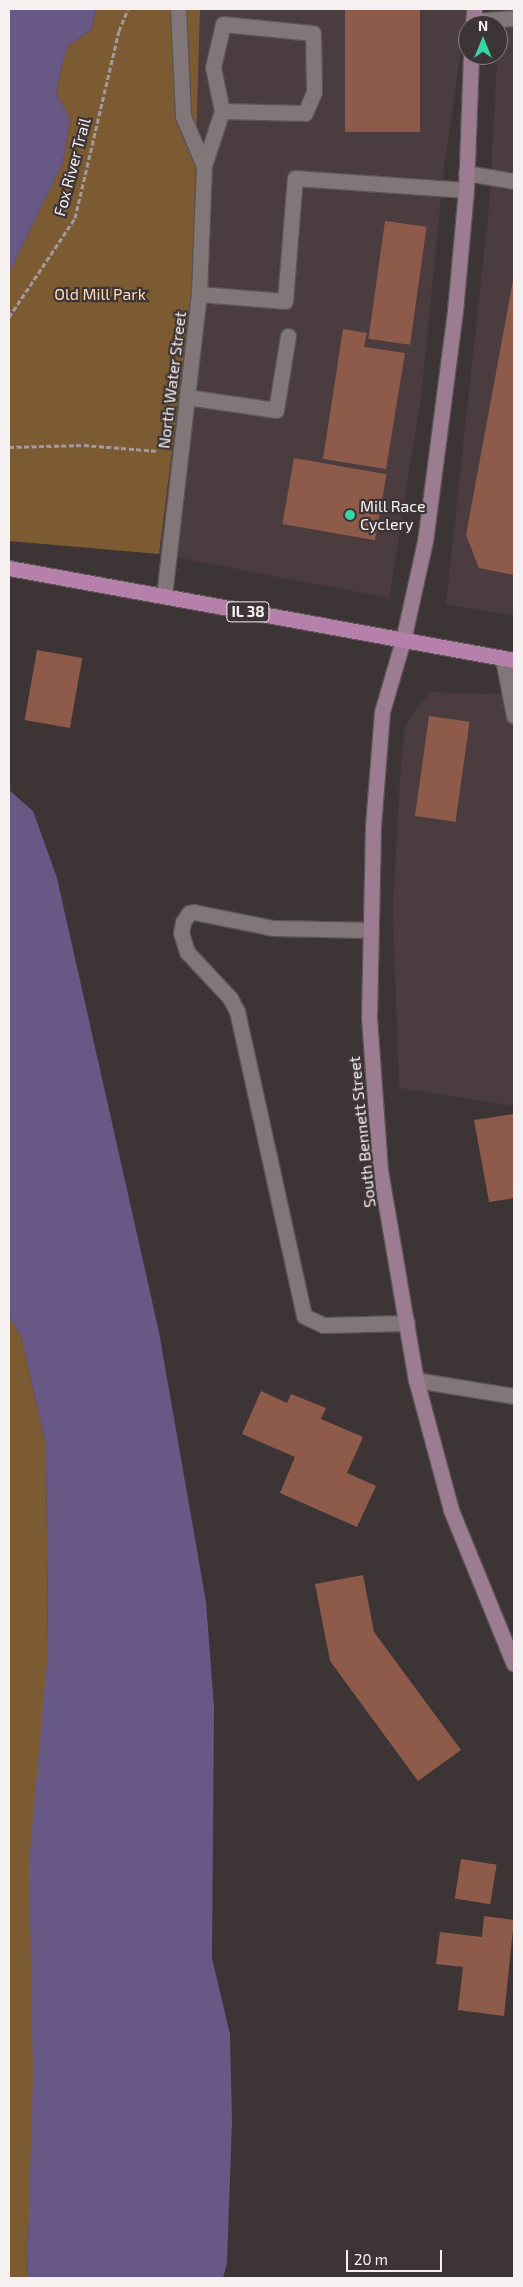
<!DOCTYPE html>
<html>
<head>
<meta charset="utf-8">
<style>
  body { margin:0 }
  #map { position:relative; width:523px; height:2287px; overflow:hidden; background:#3d3436; font-family:"Exo 2",sans-serif }
  div>[style] { position:absolute }
  .built>* { inset:0; background:#4b3c3f }
  .green>* { inset:0; background:#7c5b33 }
  .water>* { inset:0; background:#685885 }
  .building>* { inset:0; background:#8e5b4b; transform-origin:0 0 }
  .path>* { height:3px; margin-top:-1.5px; transform-origin:0; background:repeating-linear-gradient(90deg,#a29a9c 0 5px,transparent 0 7.5px) }
  .roads { filter:drop-shadow(1px 0 #5b5355) drop-shadow(-1px 0 #5b5355) drop-shadow(0 1px #5b5355) drop-shadow(0 -1px #5b5355) }
  .service>* { height:15px; margin:-7.5px; padding:0 7.5px; transform-origin:7.5px; border-radius:7.5px; background:#817778 }
  .minor>* { height:15px; margin:-7.5px; padding:0 7.5px; transform-origin:7.5px; border-radius:7.5px; background:#817778 }
  .secondary>* { height:15px; margin:-7.5px; padding:0 7.5px; transform-origin:7.5px; border-radius:7.5px; background:#9b7c91 }
  .primary>* { height:15px; margin:-7.5px; padding:0 7.5px; transform-origin:7.5px; border-radius:7.5px; background:#b581aa }
  .dots>* { width:14px; height:14px; translate:-50% -50%; box-sizing:border-box; border:2px solid #3d3436; border-radius:50% }
  span { translate:-50% -50%; white-space:nowrap; text-align:center; line-height:1.15; -webkit-text-stroke:4.5px #3d3436; paint-order:stroke }
  .shield-label span { padding:1px 4px; background:#3d3436; border:1px solid; border-radius:4px; -webkit-text-stroke-width:0 }
  .shield-label { font-size:15px; color:#f6f0f1; font-weight:700 }
  .street-label { font-size:16px; color:#f6f0f1 }
  .park-label { font-size:16px; color:#fcdcb6 }
  .poi-label { font-size:16px; color:#f6f0f1 }
  .left { translate:0 -50%; text-align:left }
  .frame { position:absolute; inset:0; border:10px solid #f6f0f1; pointer-events:none }
  .north { position:absolute; left:458px; top:15px; width:50px; height:50px; box-sizing:border-box; background:#3d3436; border:1px solid #877f81; border-radius:50%; rotate:0deg; font-size:14px; font-weight:700; line-height:20px; text-align:center; color:#f6f0f1 }
  .north::after { content:''; display:block; margin:auto; width:18px; height:22px; background:#37d4a6; clip-path:polygon(50% 0,100% 100%,50% 72%,0 100%) }
  .scale { position:absolute; left:346px; top:2250px; width:96px; height:22px; box-sizing:border-box; border:2px solid #f6f0f1; border-top:0; padding-left:6px; font-size:15px; line-height:18px; white-space:nowrap; color:#f6f0f1; -webkit-text-stroke:4px #3d3436; paint-order:stroke }
</style>
</head>
<body>
<div id="map">
  <div class="built">
    <div style="clip-path:polygon(200px 9px,467px 9px,444px 168px,421px 397px,389px 598px,159px 554px,192px 293px)"></div>
    <div style="clip-path:polygon(514px 24px,514px 616px,446px 604px,489px 207px,499px 25px)"></div>
    <div style="clip-path:polygon(429px 692px,514px 695px,514px 1106px,399px 1088px,393px 912px,399px 793px,405px 726px)"></div>
  </div>
  <div class="green">
    <div style="clip-path:polygon(96px 9px,200px 9px,192px 293px,159px 554px,9px 541px,9px 273px,63px 162px,70px 118px,56px 94px,61px 68px,68px 46px,91px 30px)"></div>
    <div style="clip-path:polygon(9px 1317px,21px 1336px,46px 1445px,48px 1649px,27px 2278px,9px 2278px)"></div>
  </div>
  <div class="water">
    <div style="clip-path:polygon(9px 9px,96px 9px,91px 30px,68px 46px,61px 68px,56px 94px,70px 118px,63px 162px,9px 273px)"></div>
    <div style="clip-path:polygon(9px 790px,33px 811px,57px 878px,159px 1332px,206px 1602px,214px 1707px,212px 1958px,230px 2034px,232px 2122px,227px 2263px,223px 2278px,27px 2278px,33px 2075px,29px 1863px,48px 1649px,46px 1445px,21px 1336px,9px 1317px)"></div>
  </div>
  <div class="building">
    <div style="left:345px;top:9px;width:75px;height:123px"></div>
    <div style="left:385px;top:221px;width:42px;height:119px;rotate:8deg"></div>
    <div style="clip-path:polygon(514px 275px,514px 575px,479px 568px,466px 535px)"></div>
    <div style="clip-path:polygon(343px 329px,367px 333px,364px 347px,405px 353px,386px 469px,323px 459px)"></div>
    <div style="left:294px;top:458px;width:94px;height:67px;rotate:10deg"></div>
    <div style="left:37px;top:650px;width:46px;height:71px;rotate:10deg"></div>
    <div style="left:429px;top:716px;width:41px;height:101px;rotate:8deg"></div>
    <div style="clip-path:polygon(514px 1114px,514px 1198px,489px 1202px,474px 1120px)"></div>
    <div style="clip-path:polygon(261px 1391px,287px 1403px,291px 1394px,326px 1408px,321px 1419px,363px 1437px,347px 1473px,376px 1486px,357px 1527px,280px 1493px,295px 1457px,242px 1434px)"></div>
    <div style="clip-path:polygon(363px 1575px,374px 1632px,461px 1750px,418px 1781px,330px 1661px,315px 1584px)"></div>
    <div style="left:461px;top:1859px;width:36px;height:40px;rotate:9deg"></div>
    <div style="clip-path:polygon(484px 1916px,514px 1920px,504px 2016px,458px 2010px,463px 1967px,436px 1964px,440px 1932px,482px 1937px)"></div>
  </div>
  <div class="path">
    <div style="left:9px;top:317px;width:119px;rotate:-56.3deg"></div>
    <div style="left:75px;top:218px;width:192px;rotate:-76.8deg"></div>
    <div style="left:119px;top:31px;width:24px;rotate:-68deg"></div>
    <div style="left:9px;top:447px;width:75px;rotate:-1.5deg"></div>
    <div style="left:84px;top:445px;width:74px;rotate:4.6deg"></div>
  </div>
  <div class="roads">
    <div class="service">
      <div style="left:178px;top:9px;width:107px;rotate:87.3deg"></div>
      <div style="left:183px;top:116px;width:54px;rotate:67.2deg"></div>
      <div style="left:204px;top:166px;width:58px;rotate:-71.9deg"></div>
      <div style="left:222px;top:111px;width:45px;rotate:-101.6deg"></div>
      <div style="left:213px;top:67px;width:44px;rotate:-76.9deg"></div>
      <div style="left:223px;top:24px;width:90px;rotate:5.7deg"></div>
      <div style="left:313px;top:33px;width:59px;rotate:89deg"></div>
      <div style="left:314px;top:92px;width:23px;rotate:113deg"></div>
      <div style="left:305px;top:113px;width:83px;rotate:-178.6deg"></div>
      <div style="left:466px;top:173px;width:49px;rotate:9.5deg"></div>
      <div style="left:199px;top:294px;width:86px;rotate:4.7deg"></div>
      <div style="left:285px;top:301px;width:123px;rotate:-85.4deg"></div>
      <div style="left:295px;top:178px;width:171px;rotate:4deg"></div>
      <div style="left:187px;top:397px;width:90px;rotate:8.3deg"></div>
      <div style="left:276px;top:410px;width:75px;rotate:-80.8deg"></div>
      <div style="left:503px;top:659px;width:58px;rotate:79.1deg"></div>
      <div style="left:371px;top:930px;width:98px;rotate:-178.8deg"></div>
      <div style="left:273px;top:928px;width:81px;rotate:-168.6deg"></div>
      <div style="left:194px;top:912px;width:5px;rotate:169deg"></div>
      <div style="left:189px;top:913px;width:11px;rotate:124deg"></div>
      <div style="left:183px;top:922px;width:11px;rotate:100deg"></div>
      <div style="left:181px;top:933px;width:20px;rotate:72deg"></div>
      <div style="left:187px;top:952px;width:63px;rotate:46.9deg"></div>
      <div style="left:230px;top:998px;width:15px;rotate:62deg"></div>
      <div style="left:237px;top:1011px;width:312px;rotate:77.6deg"></div>
      <div style="left:304px;top:1316px;width:21px;rotate:25deg"></div>
      <div style="left:323px;top:1325px;width:84px;rotate:-1.4deg"></div>
    </div>
    <div class="minor">
      <div style="left:473px;top:21px;width:41px;rotate:-4.2deg"></div>
      <div style="left:164px;top:596px;width:304px;rotate:-83.4deg"></div>
      <div style="left:199px;top:294px;width:128px;rotate:-87.8deg"></div>
      <div style="left:416px;top:1380px;width:99px;rotate:9.3deg"></div>
    </div>
    <div class="secondary">
      <div style="left:473px;top:25px;width:16px;rotate:-86deg"></div>
      <div style="left:471px;top:55px;width:135px;rotate:92.1deg"></div>
      <div style="left:466px;top:190px;width:121px;rotate:95.2deg"></div>
      <div style="left:455px;top:311px;width:232px;rotate:97.4deg"></div>
      <div style="left:425px;top:541px;width:101px;rotate:102.5deg"></div>
      <div style="left:403px;top:640px;width:75px;rotate:106.3deg"></div>
      <div style="left:382px;top:712px;width:115px;rotate:94.5deg"></div>
      <div style="left:373px;top:827px;width:190px;rotate:91.2deg"></div>
      <div style="left:369px;top:1017px;width:153px;rotate:85.9deg"></div>
      <div style="left:380px;top:1170px;width:213px;rotate:80.3deg"></div>
      <div style="left:416px;top:1380px;width:135px;rotate:74.9deg"></div>
      <div style="left:451px;top:1510px;width:166px;rotate:67.8deg"></div>
    </div>
    <div class="primary">
      <div style="left:9px;top:568px;width:513px;rotate:10.32deg"></div>
    </div>
  </div>
  <div class="dots">
    <div style="left:350px;top:515px;background:#37d4a6"></div>
  </div>
  <div class="shield-label">
    <span style="left:248px;top:612px">IL 38</span>
  </div>
  <div class="street-label">
    <span style="left:72px;top:167px;rotate:-75deg">Fox River Trail</span>
    <span style="left:172px;top:380px;rotate:-83deg">North Water Street</span>
    <span style="left:362px;top:1132px;rotate:-96deg">South Bennett Street</span>
  </div>
  <div class="park-label">
    <span style="left:100px;top:294px">Old Mill Park</span>
  </div>
  <div class="poi-label">
    <span class="left" style="left:360px;top:515px">Mill Race<br>Cyclery</span>
  </div>
  <div class="frame"></div>
  <div class="north">N</div>
  <div class="scale">20 m</div>
</div>
</body>
</html>
